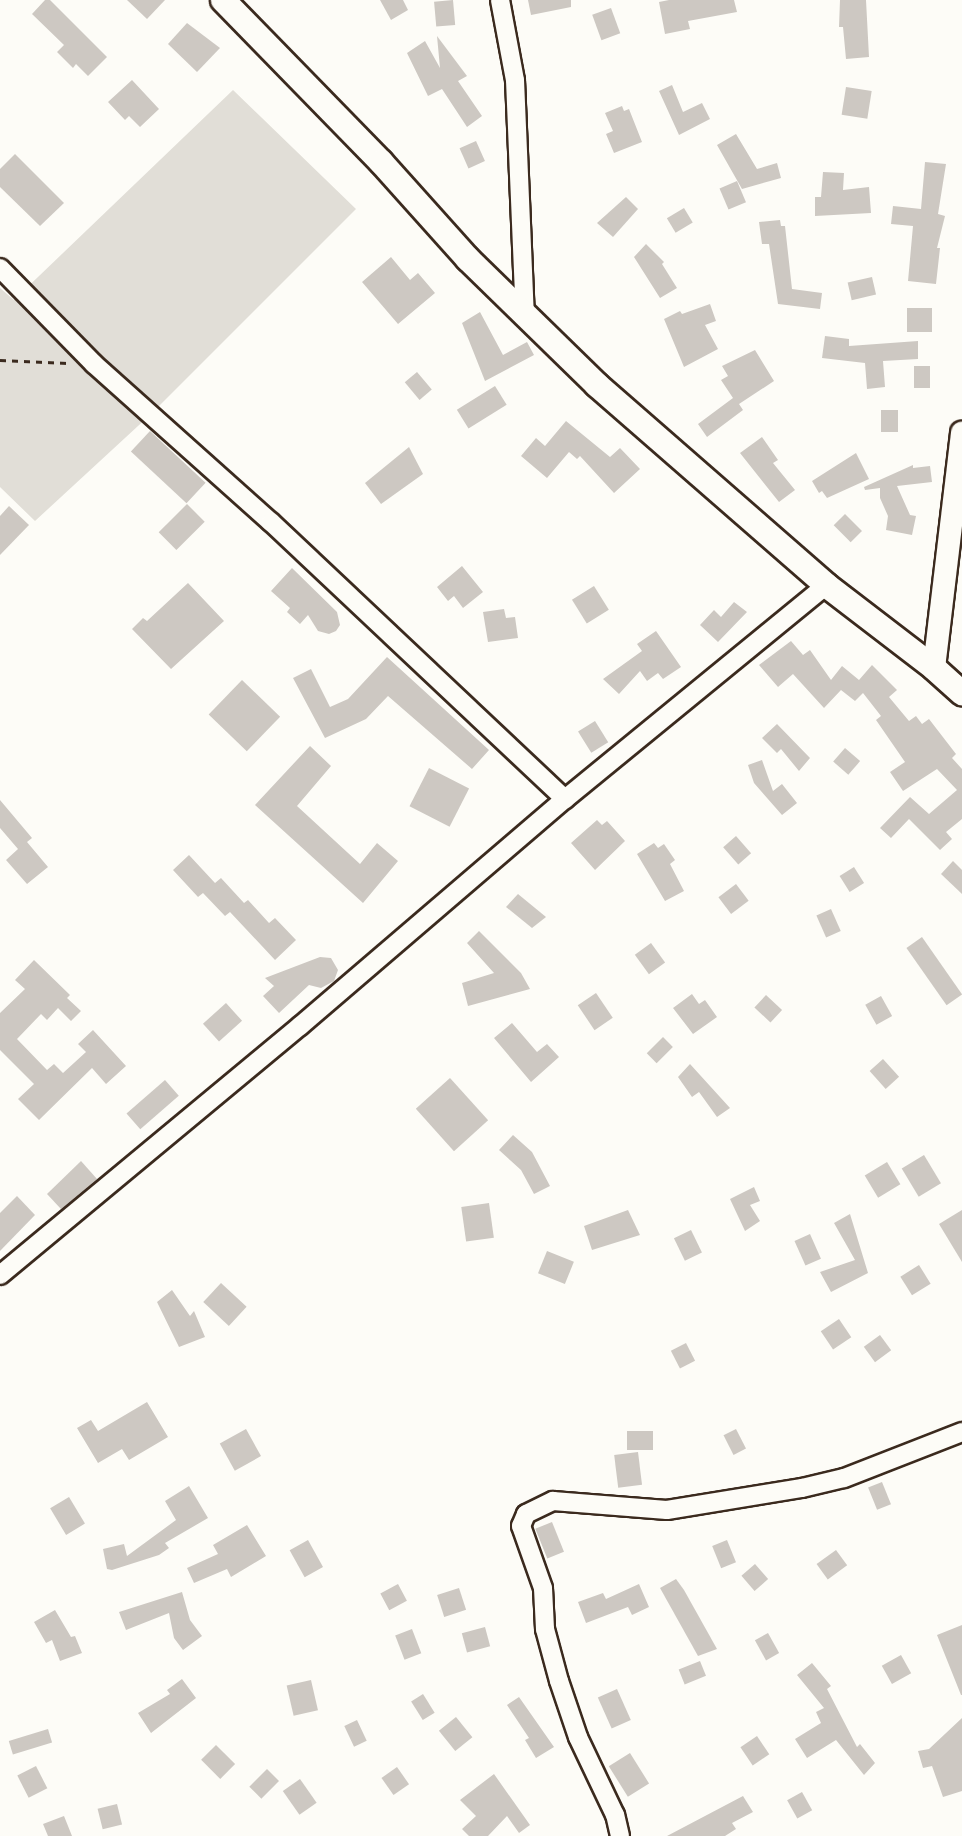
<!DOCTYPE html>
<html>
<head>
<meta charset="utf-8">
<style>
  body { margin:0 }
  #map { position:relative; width:962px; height:1836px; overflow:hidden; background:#fdfcf7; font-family:Itim,sans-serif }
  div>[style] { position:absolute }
  .green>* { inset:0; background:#e1ded7 }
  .building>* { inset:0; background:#cdc8c2; transform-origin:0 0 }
  .path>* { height:3px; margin-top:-1.5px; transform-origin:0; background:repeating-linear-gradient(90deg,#3b2a1e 0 6px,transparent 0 12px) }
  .roads { filter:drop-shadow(2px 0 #3b2a1e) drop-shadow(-2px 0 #3b2a1e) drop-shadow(0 2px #3b2a1e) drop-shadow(0 -2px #3b2a1e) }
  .minor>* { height:18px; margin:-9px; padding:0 9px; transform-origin:9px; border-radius:9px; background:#fdfcf7 }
  .tertiary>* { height:22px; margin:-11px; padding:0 11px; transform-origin:11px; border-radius:11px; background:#fdfcf7 }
  .secondary>* { height:24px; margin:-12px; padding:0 12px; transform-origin:12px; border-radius:12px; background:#fdfcf7 }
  span { translate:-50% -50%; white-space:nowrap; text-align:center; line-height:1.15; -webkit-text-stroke:8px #fdfcf7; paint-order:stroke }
</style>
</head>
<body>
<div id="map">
  <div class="green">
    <div style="clip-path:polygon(233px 90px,356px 209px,151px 414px,35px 521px,0 487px,0 288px,14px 300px)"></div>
  </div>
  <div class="building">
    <div style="clip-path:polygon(45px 0,50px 0,107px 57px,88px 76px,76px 64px,73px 68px,57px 52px,64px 45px,32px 14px)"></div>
    <div style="clip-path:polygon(127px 0,165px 0,147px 19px)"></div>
    <div style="clip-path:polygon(380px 0,403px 0,408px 10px,391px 20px)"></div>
    <div style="left:453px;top:0;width:25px;height:19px;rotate:85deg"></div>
    <div style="clip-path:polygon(528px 0,571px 0,571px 7px,531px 15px)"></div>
    <div style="clip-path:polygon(669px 0,734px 0,737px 12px,688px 21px,690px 29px,665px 34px,659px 2px)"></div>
    <div style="clip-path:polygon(840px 0,866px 0,869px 57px,846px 59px,843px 27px,839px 27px)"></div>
    <div style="left:611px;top:8px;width:27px;height:20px;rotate:70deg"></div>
    <div style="clip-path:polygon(187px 23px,220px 48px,197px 72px,168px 44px)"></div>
    <div style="clip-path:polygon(437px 36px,467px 76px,458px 81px,482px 116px,467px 127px,442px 89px,428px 96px,407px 53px,425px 41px,440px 68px)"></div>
    <div style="clip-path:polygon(132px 80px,159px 109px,140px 127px,129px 116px,125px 120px,108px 102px)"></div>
    <div style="clip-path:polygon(672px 85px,683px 112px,702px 103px,710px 119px,679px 135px,659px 91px)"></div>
    <div style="left:846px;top:87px;width:26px;height:28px;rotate:9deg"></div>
    <div style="clip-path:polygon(622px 106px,624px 111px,629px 109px,642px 142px,614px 153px,606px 134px,613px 131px,605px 113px)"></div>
    <div style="clip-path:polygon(736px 134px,757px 169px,777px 163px,781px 178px,742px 189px,717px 145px)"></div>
    <div style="left:476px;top:141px;width:22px;height:18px;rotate:66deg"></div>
    <div style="clip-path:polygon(15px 154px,64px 203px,40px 226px,0 187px,0 169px)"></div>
    <div style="clip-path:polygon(925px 162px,946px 164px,938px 214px,945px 216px,937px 248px,940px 248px,936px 284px,908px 281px,913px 226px,891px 224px,893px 206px,921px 209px)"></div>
    <div style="clip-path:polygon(823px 172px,844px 173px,843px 190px,869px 187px,871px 213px,815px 216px,815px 197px,821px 197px)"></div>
    <div style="left:737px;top:181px;width:23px;height:19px;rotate:67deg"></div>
    <div style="clip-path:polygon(626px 197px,638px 209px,613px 237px,597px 223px)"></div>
    <div style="left:684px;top:208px;width:17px;height:20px;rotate:59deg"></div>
    <div style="clip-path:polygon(780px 220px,781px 226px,785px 226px,792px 289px,822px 293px,820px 309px,778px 304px,769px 244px,762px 244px,759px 222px)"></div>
    <div style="clip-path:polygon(646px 244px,664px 262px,662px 264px,677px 288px,660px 298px,634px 257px)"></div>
    <div style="clip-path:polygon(391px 257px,410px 280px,418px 273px,435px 293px,398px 324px,362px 282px)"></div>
    <div style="left:872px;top:277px;width:18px;height:25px;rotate:77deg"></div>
    <div style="clip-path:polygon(710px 304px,716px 321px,705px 325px,718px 349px,684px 367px,664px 319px,680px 311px,682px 314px)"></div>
    <div style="left:907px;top:308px;width:25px;height:24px"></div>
    <div style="clip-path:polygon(480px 312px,503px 355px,527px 342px,534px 355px,485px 381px,462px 323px)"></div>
    <div style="clip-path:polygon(825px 336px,849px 339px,849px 346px,918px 341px,918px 359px,883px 361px,885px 387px,867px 389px,865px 363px,822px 358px)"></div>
    <div style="clip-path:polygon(755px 350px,774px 381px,739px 404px,743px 410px,707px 437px,698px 424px,733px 398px,721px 380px,728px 376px,722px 366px)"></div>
    <div style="left:914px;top:366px;width:16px;height:22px"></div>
    <div style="left:417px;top:372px;width:23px;height:16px;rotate:50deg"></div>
    <div style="left:495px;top:386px;width:22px;height:45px;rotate:58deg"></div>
    <div style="left:881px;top:410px;width:17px;height:22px"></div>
    <div style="clip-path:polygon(566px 421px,610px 457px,620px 448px,640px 469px,614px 493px,580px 456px,577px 459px,569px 452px,547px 478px,521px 456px,536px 438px,545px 446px)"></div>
    <div style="left:150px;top:431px;width:76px;height:28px;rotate:43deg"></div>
    <div style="clip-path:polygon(762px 437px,778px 460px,773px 463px,795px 490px,779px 502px,740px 453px)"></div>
    <div style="clip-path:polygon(409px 447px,423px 474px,381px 504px,365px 483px)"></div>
    <div style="clip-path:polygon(856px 453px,869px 479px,827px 498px,822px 491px,819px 493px,812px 481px)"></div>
    <div style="clip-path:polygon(913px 465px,913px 468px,930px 466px,932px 482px,897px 486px,910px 515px,916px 516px,912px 535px,886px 530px,888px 516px,880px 498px,880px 488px,865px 490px,864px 487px)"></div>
    <div style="left:187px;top:504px;width:25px;height:40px;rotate:45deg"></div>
    <div style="clip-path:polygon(9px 506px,29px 525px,0 555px,0 516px)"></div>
    <div style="left:845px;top:514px;width:24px;height:16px;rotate:45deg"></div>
    <div style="clip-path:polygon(462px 566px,483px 592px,463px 608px,454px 596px,448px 601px,437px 587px)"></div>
    <div style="clip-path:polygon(292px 568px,337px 612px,340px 625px,336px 631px,329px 634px,318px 631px,308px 615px,300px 624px,287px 612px,290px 608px,271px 591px)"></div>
    <div style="clip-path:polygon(188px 583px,224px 621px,171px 669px,132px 629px,143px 618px,147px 621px)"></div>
    <div style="left:594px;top:586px;width:28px;height:26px;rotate:58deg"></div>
    <div style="clip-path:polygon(734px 602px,747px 612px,718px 642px,700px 625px,714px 610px,721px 617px)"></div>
    <div style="clip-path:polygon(504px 609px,506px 618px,515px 617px,518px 638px,488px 642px,483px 612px)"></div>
    <div style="clip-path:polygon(656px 631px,681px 667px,663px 679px,658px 673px,647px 681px,640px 671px,619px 694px,603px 679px,642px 651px,637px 644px)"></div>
    <div style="clip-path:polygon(791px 641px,803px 655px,810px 650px,831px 680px,842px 666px,859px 680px,872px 665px,897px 690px,889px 697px,909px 721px,916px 716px,922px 724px,929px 719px,956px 754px,952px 758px,962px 769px,962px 819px,946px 832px,952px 839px,940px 850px,909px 819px,891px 838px,880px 828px,910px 797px,929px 814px,957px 790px,937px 769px,903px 791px,890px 772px,905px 762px,876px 720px,881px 716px,863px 693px,855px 701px,841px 690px,824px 708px,793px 674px,778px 687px,759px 665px)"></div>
    <div style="clip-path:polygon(387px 657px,489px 750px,472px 769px,388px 696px,366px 719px,325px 738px,293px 678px,311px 669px,330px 707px,348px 699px)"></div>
    <div style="left:242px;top:680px;width:53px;height:48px;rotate:44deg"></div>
    <div style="left:595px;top:721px;width:25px;height:20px;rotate:58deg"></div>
    <div style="clip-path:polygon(777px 724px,810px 758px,799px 771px,781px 749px,777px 753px,762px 738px)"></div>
    <div style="clip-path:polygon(310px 746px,331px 766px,297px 806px,360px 864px,377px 843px,398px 861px,363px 903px,255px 805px)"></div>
    <div style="left:845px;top:748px;width:20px;height:18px;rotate:41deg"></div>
    <div style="clip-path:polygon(762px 760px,773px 791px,782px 784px,797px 803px,782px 815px,754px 783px,748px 765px)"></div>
    <div style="left:429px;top:768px;width:45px;height:43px;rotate:27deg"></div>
    <div style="clip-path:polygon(0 800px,32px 838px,27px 842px,48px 867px,27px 884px,6px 860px,18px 849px,0 828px)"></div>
    <div style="clip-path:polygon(597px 820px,602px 825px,607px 821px,625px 841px,595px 870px,571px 843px)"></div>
    <div style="left:736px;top:836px;width:23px;height:17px;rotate:49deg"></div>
    <div style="clip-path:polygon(654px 843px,658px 848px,664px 844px,675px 860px,670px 864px,684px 891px,665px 901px,637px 854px)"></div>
    <div style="clip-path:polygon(189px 855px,215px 883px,221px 878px,244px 903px,248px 900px,269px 923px,275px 918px,296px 940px,275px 960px,230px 912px,225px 916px,203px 893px,198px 897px,173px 870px)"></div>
    <div style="clip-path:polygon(953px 861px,962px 870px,962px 894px,941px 874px)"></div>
    <div style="left:854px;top:867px;width:19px;height:17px;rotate:58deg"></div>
    <div style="left:736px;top:884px;width:21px;height:22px;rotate:53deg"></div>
    <div style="clip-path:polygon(518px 894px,546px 917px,532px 928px,506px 907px)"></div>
    <div style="left:831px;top:909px;width:24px;height:16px;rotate:66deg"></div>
    <div style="clip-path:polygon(479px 931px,521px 973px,530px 989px,468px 1006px,462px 983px,494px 973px,467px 943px)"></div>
    <div style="left:922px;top:937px;width:70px;height:19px;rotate:55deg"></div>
    <div style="left:651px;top:943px;width:24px;height:20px;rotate:54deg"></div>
    <div style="clip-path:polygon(320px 957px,331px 958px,338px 970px,334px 981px,321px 988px,309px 985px,279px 1013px,263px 996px,274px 986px,265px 978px)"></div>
    <div style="clip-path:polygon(34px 960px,70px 995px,67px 998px,81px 1011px,71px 1021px,58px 1008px,47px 1020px,41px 1014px,17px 1039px,47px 1070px,54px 1064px,63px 1073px,86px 1052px,78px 1044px,93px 1030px,126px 1066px,106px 1084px,92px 1068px,39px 1120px,18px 1099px,34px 1084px,0 1050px,0 1013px,25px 989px,15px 980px)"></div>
    <div style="left:596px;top:993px;width:30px;height:22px;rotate:56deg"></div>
    <div style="clip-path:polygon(692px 994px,699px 1004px,705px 1000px,717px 1017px,693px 1034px,673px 1008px)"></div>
    <div style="left:766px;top:995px;width:22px;height:17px;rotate:43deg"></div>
    <div style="left:881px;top:996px;width:23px;height:18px;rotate:61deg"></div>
    <div style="left:226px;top:1003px;width:24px;height:31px;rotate:48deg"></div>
    <div style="clip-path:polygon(512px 1023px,537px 1052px,547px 1044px,559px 1057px,531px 1082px,494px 1038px)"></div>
    <div style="left:663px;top:1037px;width:14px;height:23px;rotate:45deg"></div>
    <div style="left:883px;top:1059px;width:24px;height:18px;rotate:48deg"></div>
    <div style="clip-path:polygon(690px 1064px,730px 1108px,717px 1117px,699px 1092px,692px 1097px,678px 1077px)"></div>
    <div style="left:450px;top:1078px;width:57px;height:46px;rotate:48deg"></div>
    <div style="left:165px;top:1080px;width:21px;height:51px;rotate:49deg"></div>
    <div style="clip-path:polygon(513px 1135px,532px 1152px,550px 1186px,534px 1194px,521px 1170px,499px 1150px)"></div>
    <div style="left:924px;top:1155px;width:33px;height:26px;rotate:59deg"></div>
    <div style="clip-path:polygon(81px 1161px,97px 1179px,61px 1209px,47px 1194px)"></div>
    <div style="left:887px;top:1162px;width:26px;height:26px;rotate:59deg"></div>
    <div style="clip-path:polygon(754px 1187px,760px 1201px,750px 1205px,760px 1221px,745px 1231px,730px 1199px)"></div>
    <div style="clip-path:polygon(17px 1196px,35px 1215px,0 1251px,0 1213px)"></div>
    <div style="left:489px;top:1203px;width:35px;height:28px;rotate:82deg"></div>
    <div style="clip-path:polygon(628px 1210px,640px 1235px,592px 1250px,584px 1226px)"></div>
    <div style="clip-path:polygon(962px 1210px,962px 1262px,939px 1224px)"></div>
    <div style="clip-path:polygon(850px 1214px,868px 1273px,831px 1292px,820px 1272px,855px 1260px,834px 1223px)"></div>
    <div style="left:691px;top:1230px;width:25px;height:19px;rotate:64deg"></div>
    <div style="left:810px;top:1234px;width:27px;height:17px;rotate:66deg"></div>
    <div style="left:547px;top:1251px;width:29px;height:24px;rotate:22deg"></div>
    <div style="left:919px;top:1265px;width:22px;height:22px;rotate:58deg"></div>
    <div style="left:221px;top:1283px;width:35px;height:26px;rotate:43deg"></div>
    <div style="clip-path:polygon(172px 1290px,190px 1316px,194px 1311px,205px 1337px,179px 1347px,157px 1302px)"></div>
    <div style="left:839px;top:1319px;width:22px;height:22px;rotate:56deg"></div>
    <div style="left:880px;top:1335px;width:19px;height:20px;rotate:54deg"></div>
    <div style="left:686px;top:1343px;width:20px;height:17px;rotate:63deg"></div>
    <div style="clip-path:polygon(147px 1402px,168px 1437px,129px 1460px,122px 1449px,98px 1463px,77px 1428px,91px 1420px,98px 1431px)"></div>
    <div style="left:246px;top:1429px;width:31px;height:30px;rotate:61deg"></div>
    <div style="left:736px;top:1429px;width:22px;height:14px;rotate:63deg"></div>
    <div style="left:627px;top:1431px;width:26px;height:19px"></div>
    <div style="left:638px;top:1452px;width:33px;height:24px;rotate:83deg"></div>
    <div style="left:882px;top:1482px;width:24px;height:15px;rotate:68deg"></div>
    <div style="clip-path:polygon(189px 1486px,208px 1518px,165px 1543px,169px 1548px,159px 1555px,112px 1570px,107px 1569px,103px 1549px,124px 1544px,127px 1556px,176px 1520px,165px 1501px)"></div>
    <div style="left:69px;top:1497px;width:31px;height:22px;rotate:59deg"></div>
    <div style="left:552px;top:1522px;width:32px;height:18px;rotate:68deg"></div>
    <div style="clip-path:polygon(247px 1525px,266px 1556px,231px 1577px,227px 1569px,194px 1583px,187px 1568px,218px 1554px,213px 1545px)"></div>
    <div style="left:308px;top:1540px;width:31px;height:21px;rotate:61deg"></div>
    <div style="left:727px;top:1540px;width:24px;height:16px;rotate:68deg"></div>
    <div style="left:836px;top:1550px;width:19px;height:24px;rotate:54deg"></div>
    <div style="left:755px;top:1564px;width:20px;height:18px;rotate:49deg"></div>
    <div style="clip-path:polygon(676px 1579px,684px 1590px,717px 1649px,698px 1656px,660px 1588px)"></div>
    <div style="left:398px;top:1584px;width:19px;height:20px;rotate:62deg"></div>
    <div style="clip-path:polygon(639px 1584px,649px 1607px,632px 1615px,628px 1607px,586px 1623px,578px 1602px,603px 1593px,606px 1599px)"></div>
    <div style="left:459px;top:1588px;width:23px;height:23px;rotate:72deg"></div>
    <div style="clip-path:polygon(182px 1592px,190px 1620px,202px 1636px,183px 1650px,174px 1638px,169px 1613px,126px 1630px,119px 1612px)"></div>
    <div style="clip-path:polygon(55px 1610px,71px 1637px,75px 1636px,82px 1653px,60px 1661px,52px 1640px,46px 1643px,34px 1622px)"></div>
    <div style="clip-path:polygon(962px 1625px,962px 1695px,961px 1695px,937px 1635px)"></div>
    <div style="left:485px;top:1627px;width:20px;height:24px;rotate:75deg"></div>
    <div style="left:412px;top:1629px;width:26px;height:18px;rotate:69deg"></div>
    <div style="left:768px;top:1633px;width:23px;height:15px;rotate:61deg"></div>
    <div style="left:901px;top:1655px;width:21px;height:22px;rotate:61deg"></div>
    <div style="left:700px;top:1661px;width:16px;height:23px;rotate:68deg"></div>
    <div style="clip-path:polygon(812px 1663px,831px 1686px,827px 1689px,857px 1747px,860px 1744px,875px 1763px,864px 1775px,836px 1740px,807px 1758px,795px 1739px,821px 1723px,816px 1712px,824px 1708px,797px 1675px)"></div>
    <div style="clip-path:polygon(182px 1679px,196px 1698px,151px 1733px,138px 1713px,170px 1694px,167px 1690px)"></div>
    <div style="left:311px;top:1680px;width:31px;height:25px;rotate:77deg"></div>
    <div style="left:617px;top:1689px;width:34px;height:21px;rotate:66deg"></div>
    <div style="left:423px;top:1694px;width:22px;height:14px;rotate:58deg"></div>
    <div style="clip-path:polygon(519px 1697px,554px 1747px,536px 1758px,525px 1740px,529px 1738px,507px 1705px)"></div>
    <div style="left:456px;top:1717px;width:26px;height:22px;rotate:51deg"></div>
    <div style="clip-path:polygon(962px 1718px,962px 1791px,943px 1797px,932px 1766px,923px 1768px,918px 1751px,929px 1749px)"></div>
    <div style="left:357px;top:1720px;width:23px;height:14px;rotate:65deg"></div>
    <div style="left:48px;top:1729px;width:14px;height:41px;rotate:73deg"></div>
    <div style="left:757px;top:1736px;width:22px;height:20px;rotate:56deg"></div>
    <div style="left:216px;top:1745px;width:27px;height:21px;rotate:45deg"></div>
    <div style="left:630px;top:1753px;width:36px;height:25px;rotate:58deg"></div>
    <div style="left:36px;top:1766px;width:25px;height:21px;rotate:63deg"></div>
    <div style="left:397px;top:1767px;width:21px;height:19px;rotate:55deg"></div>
    <div style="left:267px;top:1769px;width:17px;height:25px;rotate:45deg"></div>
    <div style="clip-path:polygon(494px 1774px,530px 1825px,519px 1833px,507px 1816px,488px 1836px,469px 1836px,462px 1829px,476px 1816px,460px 1800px)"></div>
    <div style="left:300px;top:1779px;width:29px;height:21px;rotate:55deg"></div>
    <div style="left:802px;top:1792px;width:21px;height:17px;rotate:61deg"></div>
    <div style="clip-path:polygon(743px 1796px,753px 1812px,732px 1823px,736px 1829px,725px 1836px,667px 1836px)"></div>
    <div style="left:117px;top:1804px;width:21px;height:20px;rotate:76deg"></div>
    <div style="clip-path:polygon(64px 1816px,72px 1836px,48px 1836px,43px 1824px)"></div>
  </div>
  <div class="path">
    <div style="left:0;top:360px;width:68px;rotate:2.5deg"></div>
  </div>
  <div class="roads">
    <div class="minor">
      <div style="left:500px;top:0;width:81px;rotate:79.4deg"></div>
      <div style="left:515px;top:80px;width:237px;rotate:87.6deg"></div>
      <div style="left:0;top:268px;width:134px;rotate:45.6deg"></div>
      <div style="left:94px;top:364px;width:237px;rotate:41.8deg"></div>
      <div style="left:271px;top:522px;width:404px;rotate:43.3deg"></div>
      <div style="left:0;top:1275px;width:390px;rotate:-39.7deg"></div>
      <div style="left:300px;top:1026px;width:349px;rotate:-40.6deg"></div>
      <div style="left:565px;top:799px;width:338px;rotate:-39.3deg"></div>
      <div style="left:620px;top:1836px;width:22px;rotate:-103deg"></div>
      <div style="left:615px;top:1815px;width:86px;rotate:-115.4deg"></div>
      <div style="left:578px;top:1737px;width:59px;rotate:-108.7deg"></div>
      <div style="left:559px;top:1681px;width:54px;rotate:-105.1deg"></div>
      <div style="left:545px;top:1629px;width:41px;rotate:-92.8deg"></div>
      <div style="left:543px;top:1588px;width:66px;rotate:-109.5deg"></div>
      <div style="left:521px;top:1526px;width:13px;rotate:-67deg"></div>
      <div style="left:526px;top:1514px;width:30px;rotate:-26deg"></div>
      <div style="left:553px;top:1501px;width:114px;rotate:4.5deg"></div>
      <div style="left:667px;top:1510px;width:137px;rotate:-9.3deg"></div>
      <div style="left:802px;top:1488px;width:43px;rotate:-13.4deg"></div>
      <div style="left:844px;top:1478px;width:127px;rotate:-21.3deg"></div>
    </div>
    <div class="tertiary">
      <div style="left:934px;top:668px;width:237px;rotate:-83.2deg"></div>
    </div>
    <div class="secondary">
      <div style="left:223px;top:0;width:226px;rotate:45.7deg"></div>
      <div style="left:381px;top:162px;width:130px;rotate:48.1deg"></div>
      <div style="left:468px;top:259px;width:180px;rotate:44.3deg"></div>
      <div style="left:597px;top:385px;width:304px;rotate:41.1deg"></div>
      <div style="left:826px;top:585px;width:136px;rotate:37.5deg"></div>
      <div style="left:934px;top:668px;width:38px;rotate:42deg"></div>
    </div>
  </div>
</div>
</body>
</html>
